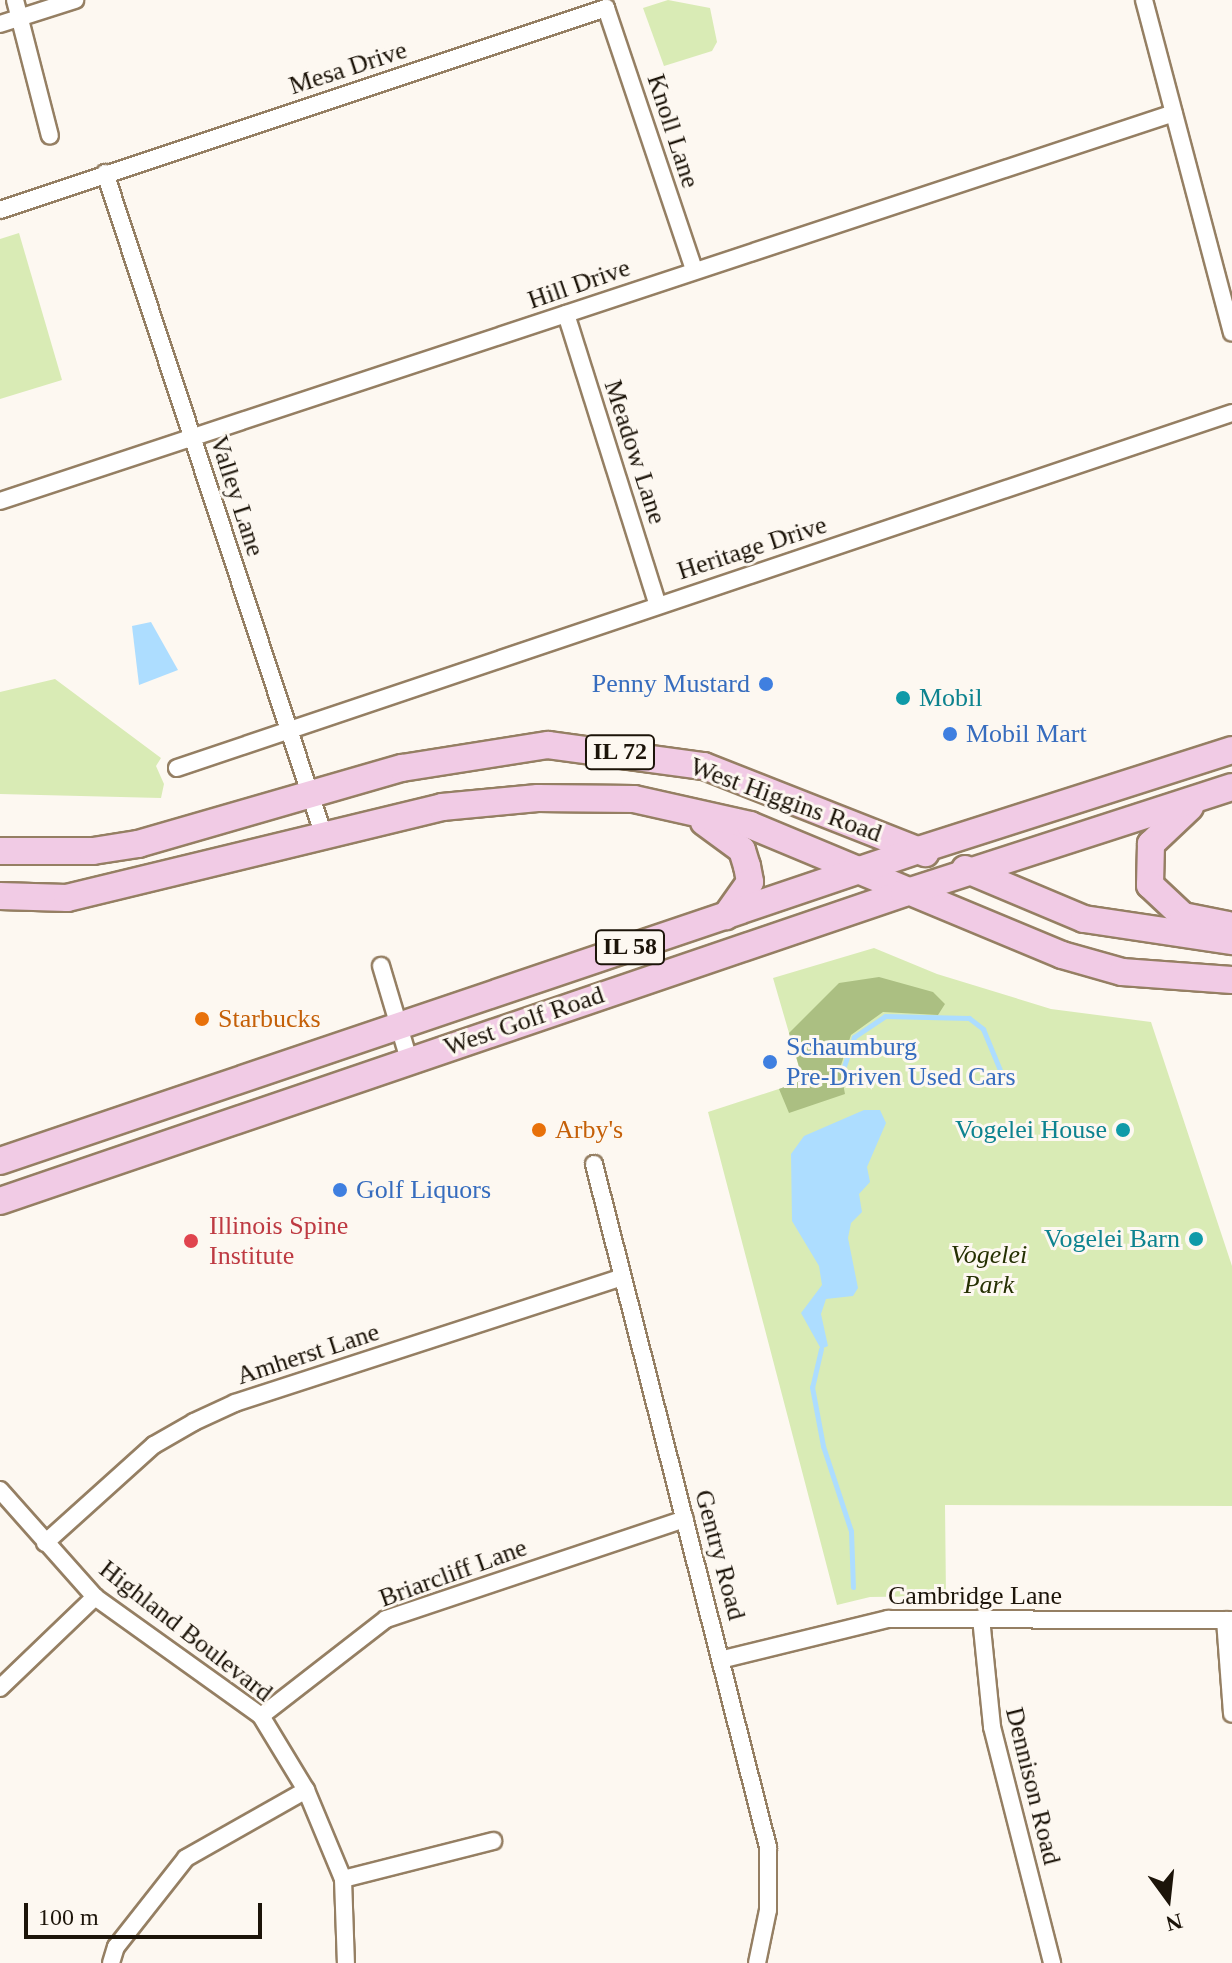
<!DOCTYPE html>
<html>
<head>
<meta charset="utf-8">
<style>
  body { margin:0 }
  #map { position:relative; width:1232px; height:1963px; overflow:hidden; background:#fdf8f1; font-family:Georgia,serif }
  div>[style] { position:absolute }
  .green>* { inset:0; background:#d9ebb5 }
  .forest>* { inset:0; background:#abbf82 }
  .water>* { inset:0; background:#adddff }
  .stream>* { height:5px; margin:-2.5px; padding:0 2.5px; transform-origin:2.5px; border-radius:2.5px; background:#adddff }
  .roads { filter:drop-shadow(2px 0 #957f63) drop-shadow(-2px 0 #957f63) drop-shadow(0 2px #957f63) drop-shadow(0 -2px #957f63) }
  .minor>* { height:16px; margin:-8px; padding:0 8px; transform-origin:8px; border-radius:8px; background:#fff }
  .primary>* { height:26px; margin:-13px; padding:0 13px; transform-origin:13px; border-radius:13px; background:#f1cbe5 }
  .dots>* { width:22px; height:22px; translate:-50% -50%; box-sizing:border-box; border:4px solid #fdf8f1; border-radius:50% }
  span { translate:-50% -50%; white-space:nowrap; text-align:center; line-height:1.15; -webkit-text-stroke:6px #fdf8f1; paint-order:stroke }
  .shield-label span { padding:2px 6px; background:#fdf8f1; border:2px solid; border-radius:6px; -webkit-text-stroke-width:0 }
  .shield-label { font-size:24px; color:#1c1409; font-weight:700 }
  .street-label { font-size:26px; color:#1c1409 }
  .shop-label { font-size:26px; color:#366cbe }
  .right { translate:-100% -50%; text-align:right }
  .left { translate:0 -50%; text-align:left }
  .culture-label { font-size:26px; color:#0d838f }
  .food-label { font-size:26px; color:#c56008 }
  .health-label { font-size:26px; color:#be3a42 }
  .park-label { font-size:26px; color:#253002; font-style:italic }
  .north { position:absolute; left:1128px; top:1859px; width:80px; height:80px; -webkit-text-stroke:6px #fdf8f1; paint-order:stroke; rotate:165deg; font-size:22px; font-weight:700; line-height:32px; text-align:center; color:#1c1409 }
  .north::after { content:''; display:block; margin:auto; width:28px; height:36px; background:#1c1409; clip-path:polygon(50% 0,100% 100%,50% 72%,0 100%) }
  .scale { position:absolute; left:24px; top:1903px; width:238px; height:36px; box-sizing:border-box; border:4px solid #1c1409; border-top:0; padding-left:10px; font-size:24px; line-height:28px; white-space:nowrap; color:#1c1409; -webkit-text-stroke:6px #fdf8f1; paint-order:stroke }
</style>
</head>
<body>
<div id="map">
  <div class="green">
    <div style="clip-path:polygon(668px 0,710px 8px,717px 42px,712px 51px,664px 66px,643px 8px)"></div>
    <div style="clip-path:polygon(19px 233px,62px 380px,0 399px,0 239px)"></div>
    <div style="clip-path:polygon(55px 679px,161px 758px,156px 766px,164px 784px,161px 798px,0 794px,0 692px)"></div>
    <div style="clip-path:polygon(874px 948px,937px 974px,1051px 1009px,1151px 1022px,1232px 1266px,1232px 1506px,945px 1505px,946px 1596px,870px 1597px,837px 1605px,708px 1112px,803px 1081px,773px 978px)"></div>
  </div>
  <div class="forest">
    <div style="clip-path:polygon(879px 977px,933px 992px,945px 1004px,938px 1015px,883px 1012px,851px 1035px,840px 1068px,845px 1094px,789px 1113px,779px 1089px,803px 1080px,789px 1033px,839px 983px)"></div>
  </div>
  <div class="water">
    <div style="clip-path:polygon(151px 622px,178px 670px,139px 685px,132px 626px)"></div>
    <div style="clip-path:polygon(864px 1110px,880px 1110px,886px 1123px,867px 1167px,870px 1182px,859px 1194px,862px 1212px,851px 1223px,848px 1238px,858px 1288px,853px 1296px,826px 1299px,821px 1314px,828px 1346px,821px 1349px,801px 1313px,822px 1285px,819px 1266px,792px 1221px,791px 1154px,804px 1136px)"></div>
  </div>
  <div class="stream">
    <div style="left:843px;top:1069px;width:34px;rotate:-71deg"></div>
    <div style="left:854px;top:1037px;width:37px;rotate:-34deg"></div>
    <div style="left:885px;top:1016px;width:84px;rotate:1.4deg"></div>
    <div style="left:969px;top:1018px;width:18px;rotate:38deg"></div>
    <div style="left:983px;top:1029px;width:44px;rotate:67.5deg"></div>
    <div style="left:821px;top:1349px;width:39px;rotate:103deg"></div>
    <div style="left:812px;top:1387px;width:60px;rotate:79.4deg"></div>
    <div style="left:823px;top:1446px;width:89px;rotate:71.8deg"></div>
    <div style="left:851px;top:1531px;width:56px;rotate:88deg"></div>
  </div>
  <div class="roads">
    <div class="minor">
      <div style="left:15px;top:0;width:140px;rotate:75.6deg"></div>
      <div style="left:1144px;top:0;width:344px;rotate:75.2deg"></div>
      <div style="left:0;top:24px;width:79px;rotate:-17.7deg"></div>
      <div style="left:105px;top:173px;width:695px;rotate:71.72deg"></div>
      <div style="left:0;top:210px;width:639px;rotate:-18.43deg"></div>
      <div style="left:606px;top:8px;width:276px;rotate:71.4deg"></div>
      <div style="left:566px;top:314px;width:305px;rotate:72.5deg"></div>
      <div style="left:0;top:501px;width:1236px;rotate:-18.29deg"></div>
      <div style="left:177px;top:768px;width:1113px;rotate:-18.6deg"></div>
      <div style="left:381px;top:966px;width:98px;rotate:73.4deg"></div>
      <div style="left:594px;top:1164px;width:705px;rotate:75.71deg"></div>
      <div style="left:768px;top:1847px;width:63px;rotate:90deg"></div>
      <div style="left:768px;top:1910px;width:54px;rotate:101.7deg"></div>
      <div style="left:0;top:1490px;width:143px;rotate:48.4deg"></div>
      <div style="left:95px;top:1597px;width:204px;rotate:35.6deg"></div>
      <div style="left:261px;top:1716px;width:87px;rotate:58.7deg"></div>
      <div style="left:306px;top:1790px;width:96px;rotate:67.4deg"></div>
      <div style="left:343px;top:1879px;width:84px;rotate:88deg"></div>
      <div style="left:45px;top:1543px;width:147px;rotate:-42deg"></div>
      <div style="left:154px;top:1445px;width:46px;rotate:-29.9deg"></div>
      <div style="left:194px;top:1422px;width:45px;rotate:-24.9deg"></div>
      <div style="left:235px;top:1403px;width:407px;rotate:-18deg"></div>
      <div style="left:981px;top:1618px;width:110px;rotate:84.2deg"></div>
      <div style="left:992px;top:1727px;width:244px;rotate:75.7deg"></div>
      <div style="left:1225px;top:1620px;width:94px;rotate:85.7deg"></div>
      <div style="left:724px;top:1659px;width:169px;rotate:-13.7deg"></div>
      <div style="left:888px;top:1619px;width:344px;rotate:0.2deg"></div>
      <div style="left:0;top:1688px;width:132px;rotate:-43.8deg"></div>
      <div style="left:261px;top:1716px;width:158px;rotate:-37.8deg"></div>
      <div style="left:386px;top:1619px;width:315px;rotate:-18.5deg"></div>
      <div style="left:343px;top:1879px;width:155px;rotate:-14.2deg"></div>
      <div style="left:111px;top:1963px;width:17px;rotate:-73deg"></div>
      <div style="left:116px;top:1947px;width:113px;rotate:-51.8deg"></div>
      <div style="left:186px;top:1858px;width:138px;rotate:-29.5deg"></div>
    </div>
    <div class="primary">
      <div style="left:1190px;top:807px;width:54px;rotate:136.5deg"></div>
      <div style="left:1151px;top:844px;width:41px;rotate:91.4deg"></div>
      <div style="left:1150px;top:885px;width:45px;rotate:43.2deg"></div>
      <div style="left:1183px;top:916px;width:46px;rotate:11.3deg"></div>
      <div style="left:704px;top:822px;width:47px;rotate:36.4deg"></div>
      <div style="left:742px;top:850px;width:17px;rotate:73deg"></div>
      <div style="left:747px;top:866px;width:16px;rotate:79deg"></div>
      <div style="left:750px;top:882px;width:42px;rotate:125.2deg"></div>
      <div style="left:0;top:851px;width:93px"></div>
      <div style="left:93px;top:851px;width:46px;rotate:-8.8deg"></div>
      <div style="left:138px;top:844px;width:275px;rotate:-16.1deg"></div>
      <div style="left:402px;top:768px;width:148px;rotate:-9deg"></div>
      <div style="left:548px;top:745px;width:157px;rotate:7.7deg"></div>
      <div style="left:704px;top:766px;width:238px;rotate:21.5deg"></div>
      <div style="left:965px;top:869px;width:129px;rotate:22.8deg"></div>
      <div style="left:1084px;top:919px;width:150px;rotate:8.5deg"></div>
      <div style="left:0;top:896px;width:67px;rotate:1.7deg"></div>
      <div style="left:67px;top:898px;width:386px;rotate:-13.6deg"></div>
      <div style="left:442px;top:807px;width:96px;rotate:-5.4deg"></div>
      <div style="left:538px;top:798px;width:96px;rotate:0.6deg"></div>
      <div style="left:634px;top:799px;width:119px;rotate:12.6deg"></div>
      <div style="left:750px;top:825px;width:338px;rotate:22.6deg"></div>
      <div style="left:1062px;top:955px;width:62px;rotate:15.8deg"></div>
      <div style="left:1122px;top:972px;width:110px;rotate:4.2deg"></div>
      <div style="left:0;top:1161px;width:970px;rotate:-18.7deg"></div>
      <div style="left:919px;top:850px;width:329px;rotate:-17.7deg"></div>
      <div style="left:0;top:1201px;width:955px;rotate:-18.81deg"></div>
      <div style="left:904px;top:893px;width:345px;rotate:-17.9deg"></div>
    </div>
  </div>
  <div class="dots">
    <div style="left:766px;top:684px;background:#3f7fe0"></div>
    <div style="left:903px;top:698px;background:#0f9aa8"></div>
    <div style="left:950px;top:734px;background:#3f7fe0"></div>
    <div style="left:202px;top:1019px;background:#e8710a"></div>
    <div style="left:770px;top:1062px;background:#3f7fe0"></div>
    <div style="left:539px;top:1130px;background:#e8710a"></div>
    <div style="left:1123px;top:1130px;background:#0f9aa8"></div>
    <div style="left:340px;top:1190px;background:#3f7fe0"></div>
    <div style="left:1196px;top:1239px;background:#0f9aa8"></div>
    <div style="left:191px;top:1241px;background:#e0444e"></div>
  </div>
  <div class="shield-label">
    <span style="left:620px;top:752px">IL 72</span>
    <span style="left:630px;top:947px">IL 58</span>
  </div>
  <div class="street-label">
    <span style="left:348px;top:68px;rotate:-18deg">Mesa Drive</span>
    <span style="left:673px;top:131px;rotate:72deg">Knoll Lane</span>
    <span style="left:579px;top:284px;rotate:-19deg">Hill Drive</span>
    <span style="left:635px;top:452px;rotate:72deg">Meadow Lane</span>
    <span style="left:237px;top:496px;rotate:72deg">Valley Lane</span>
    <span style="left:752px;top:548px;rotate:-18deg">Heritage Drive</span>
    <span style="left:786px;top:800px;rotate:20deg">West Higgins Road</span>
    <span style="left:524px;top:1021px;rotate:-19deg">West Golf Road</span>
    <span style="left:308px;top:1354px;rotate:-18deg">Amherst Lane</span>
    <span style="left:720px;top:1555px;rotate:75deg">Gentry Road</span>
    <span style="left:453px;top:1573px;rotate:-20deg">Briarcliff Lane</span>
    <span style="left:975px;top:1596px">Cambridge Lane</span>
    <span style="left:186px;top:1631px;rotate:38deg">Highland Boulevard</span>
    <span style="left:1033px;top:1786px;rotate:76deg">Dennison Road</span>
  </div>
  <div class="shop-label">
    <span class="right" style="left:750px;top:684px">Penny Mustard</span>
    <span class="left" style="left:966px;top:734px">Mobil Mart</span>
    <span class="left" style="left:786px;top:1062px">Schaumburg<br>Pre-Driven Used Cars</span>
    <span class="left" style="left:356px;top:1190px">Golf Liquors</span>
  </div>
  <div class="culture-label">
    <span class="left" style="left:919px;top:698px">Mobil</span>
    <span class="right" style="left:1107px;top:1130px">Vogelei House</span>
    <span class="right" style="left:1180px;top:1239px">Vogelei Barn</span>
  </div>
  <div class="food-label">
    <span class="left" style="left:218px;top:1019px">Starbucks</span>
    <span class="left" style="left:555px;top:1130px">Arby's</span>
  </div>
  <div class="health-label">
    <span class="left" style="left:209px;top:1241px">Illinois Spine<br>Institute</span>
  </div>
  <div class="park-label">
    <span style="left:989px;top:1270px">Vogelei<br>Park</span>
  </div>
  <div class="north">N</div>
  <div class="scale">100 m</div>
</div>
</body>
</html>
